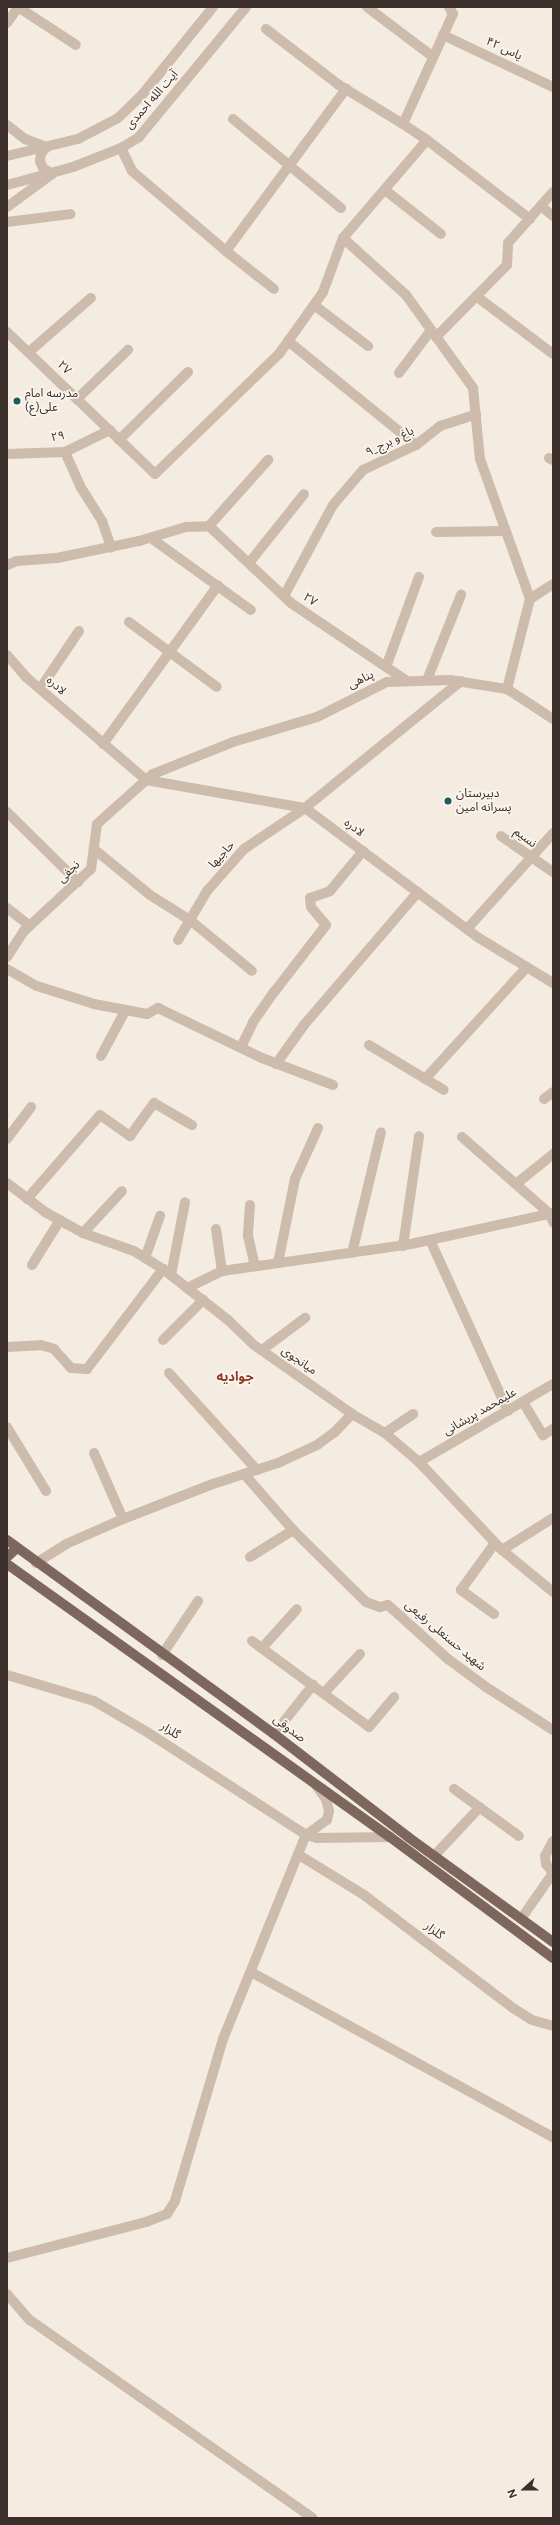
<!DOCTYPE html>
<html>
<head>
<meta charset="utf-8">
<style>
  body { margin:0 }
  #map { position:relative; width:560px; height:2525px; overflow:hidden; background:#f4ebe1; font-family:Figtree,"Noto Sans Arabic",sans-serif }
  div>[style] { position:absolute }
  .minor>* { height:10px; margin:-5px; padding:0 5px; transform-origin:5px; border-radius:5px; background:#cdbbac }
  .major>* { height:10px; margin:-5px; padding:0 5px; transform-origin:5px; border-radius:5px; background:#7d675c }
  .dots>* { width:11px; height:11px; translate:-50% -50%; box-sizing:border-box; border:2px solid #fbf5ee; border-radius:50% }
  span { translate:-50% -50%; white-space:nowrap; text-align:center; line-height:1.15; -webkit-text-stroke:3.5px #fbf5ee; paint-order:stroke }
  .street-label { font-size:12px; color:#3b302b }
  .poi-label { font-size:12px; color:#3b302b }
  .left { translate:0 -50%; text-align:left }
  .neighbourhood-label { font-size:13px; color:#8c3b22; font-weight:700 }
  .frame { position:absolute; inset:0; border:8px solid #3b302b; pointer-events:none }
  .north { position:absolute; left:504px; top:2469px; width:40px; height:40px; -webkit-text-stroke:3px #fbf5ee; paint-order:stroke; rotate:249deg; font-size:11px; font-weight:700; line-height:16px; text-align:center; color:#3b302b }
  .north::after { content:''; display:block; margin:auto; width:14px; height:18px; background:#3b302b; clip-path:polygon(50% 0,100% 100%,50% 72%,0 100%) }
</style>
</head>
<body>
<div id="map">
  <div class="minor">
    <div style="left:18px;top:7px;width:69px;rotate:33.2deg"></div>
    <div style="left:367px;top:7px;width:83px;rotate:37.1deg"></div>
    <div style="left:7px;top:23px;width:19px;rotate:-55deg"></div>
    <div style="left:266px;top:29px;width:92px;rotate:37.5deg"></div>
    <div style="left:339px;top:85px;width:75px;rotate:31.4deg"></div>
    <div style="left:443px;top:35px;width:122px;rotate:25.3deg"></div>
    <div style="left:233px;top:119px;width:140px;rotate:39.5deg"></div>
    <div style="left:7px;top:125px;width:23px;rotate:38deg"></div>
    <div style="left:25px;top:139px;width:23px;rotate:20deg"></div>
    <div style="left:47px;top:147px;width:8px;rotate:135deg"></div>
    <div style="left:41px;top:153px;width:8px;rotate:97deg"></div>
    <div style="left:40px;top:161px;width:8px;rotate:67deg"></div>
    <div style="left:43px;top:168px;width:11px;rotate:34deg"></div>
    <div style="left:52px;top:174px;width:56px;rotate:143.7deg"></div>
    <div style="left:427px;top:140px;width:130px;rotate:37.5deg"></div>
    <div style="left:121px;top:148px;width:25px;rotate:64deg"></div>
    <div style="left:132px;top:171px;width:123px;rotate:40.4deg"></div>
    <div style="left:226px;top:251px;width:202px;rotate:-53.5deg"></div>
    <div style="left:7px;top:156px;width:73px;rotate:-13.5deg"></div>
    <div style="left:78px;top:139px;width:45px;rotate:-27.7deg"></div>
    <div style="left:118px;top:118px;width:33px;rotate:-44deg"></div>
    <div style="left:142px;top:95px;width:113px;rotate:-51.1deg"></div>
    <div style="left:7px;top:185px;width:68px;rotate:-15.3deg"></div>
    <div style="left:73px;top:167px;width:52px;rotate:-21.6deg"></div>
    <div style="left:121px;top:148px;width:21px;rotate:-31deg"></div>
    <div style="left:139px;top:137px;width:168px;rotate:-50.5deg"></div>
    <div style="left:385px;top:190px;width:71px;rotate:38.2deg"></div>
    <div style="left:541px;top:206px;width:16px;rotate:40deg"></div>
    <div style="left:7px;top:222px;width:64px;rotate:-7.1deg"></div>
    <div style="left:343px;top:238px;width:129px;rotate:-49.4deg"></div>
    <div style="left:427px;top:140px;width:29px;rotate:-146deg"></div>
    <div style="left:403px;top:124px;width:121px;rotate:-65.6deg"></div>
    <div style="left:453px;top:14px;width:8px;rotate:-120deg"></div>
    <div style="left:226px;top:251px;width:61px;rotate:38.4deg"></div>
    <div style="left:476px;top:296px;width:96px;rotate:37deg"></div>
    <div style="left:314px;top:305px;width:68px;rotate:37.2deg"></div>
    <div style="left:7px;top:332px;width:205px;rotate:43.8deg"></div>
    <div style="left:155px;top:474px;width:173px;rotate:-44.1deg"></div>
    <div style="left:279px;top:354px;width:76px;rotate:-54.6deg"></div>
    <div style="left:323px;top:292px;width:58px;rotate:-69.7deg"></div>
    <div style="left:343px;top:238px;width:85px;rotate:42.1deg"></div>
    <div style="left:406px;top:295px;width:115px;rotate:54.2deg"></div>
    <div style="left:473px;top:388px;width:71px;rotate:84.4deg"></div>
    <div style="left:480px;top:459px;width:149px;rotate:70.3deg"></div>
    <div style="left:436px;top:337px;width:101px;rotate:-45.4deg"></div>
    <div style="left:507px;top:265px;width:22px;rotate:-87deg"></div>
    <div style="left:508px;top:243px;width:68px;rotate:-48.6deg"></div>
    <div style="left:288px;top:341px;width:165px;rotate:39.1deg"></div>
    <div style="left:29px;top:352px;width:82px;rotate:-41.1deg"></div>
    <div style="left:399px;top:373px;width:54px;rotate:-53.3deg"></div>
    <div style="left:77px;top:399px;width:71px;rotate:-43.9deg"></div>
    <div style="left:119px;top:440px;width:97px;rotate:-44.6deg"></div>
    <div style="left:65px;top:452px;width:37px;rotate:66deg"></div>
    <div style="left:80px;top:486px;width:41px;rotate:57.8deg"></div>
    <div style="left:102px;top:521px;width:28px;rotate:71deg"></div>
    <div style="left:7px;top:454px;width:58px;rotate:-2deg"></div>
    <div style="left:65px;top:452px;width:50px;rotate:-26.1deg"></div>
    <div style="left:549px;top:458px;width:4px;rotate:27deg"></div>
    <div style="left:209px;top:526px;width:112px;rotate:43.2deg"></div>
    <div style="left:291px;top:603px;width:140px;rotate:33.9deg"></div>
    <div style="left:436px;top:532px;width:69px;rotate:-0.8deg"></div>
    <div style="left:151px;top:538px;width:123px;rotate:35.8deg"></div>
    <div style="left:249px;top:563px;width:88px;rotate:-51.4deg"></div>
    <div style="left:7px;top:565px;width:11px;rotate:-22deg"></div>
    <div style="left:17px;top:561px;width:40px;rotate:-4.3deg"></div>
    <div style="left:57px;top:558px;width:84px;rotate:-11.7deg"></div>
    <div style="left:139px;top:541px;width:49px;rotate:-16.6deg"></div>
    <div style="left:186px;top:527px;width:23px;rotate:-2deg"></div>
    <div style="left:209px;top:526px;width:89px;rotate:-48.2deg"></div>
    <div style="left:284px;top:596px;width:103px;rotate:-61.7deg"></div>
    <div style="left:333px;top:505px;width:46px;rotate:-49.4deg"></div>
    <div style="left:363px;top:470px;width:59px;rotate:-25.3deg"></div>
    <div style="left:416px;top:445px;width:31px;rotate:-38deg"></div>
    <div style="left:440px;top:426px;width:38px;rotate:-18deg"></div>
    <div style="left:129px;top:622px;width:109px;rotate:36.5deg"></div>
    <div style="left:7px;top:655px;width:29px;rotate:49deg"></div>
    <div style="left:26px;top:677px;width:158px;rotate:40.6deg"></div>
    <div style="left:386px;top:667px;width:96px;rotate:-69.9deg"></div>
    <div style="left:427px;top:680px;width:92px;rotate:-68.2deg"></div>
    <div style="left:461px;top:681px;width:201px;rotate:140.9deg"></div>
    <div style="left:305px;top:808px;width:217px;rotate:36.8deg"></div>
    <div style="left:479px;top:938px;width:87px;rotate:31.3deg"></div>
    <div style="left:40px;top:689px;width:70px;rotate:-56.1deg"></div>
    <div style="left:507px;top:689px;width:55px;rotate:33.1deg"></div>
    <div style="left:103px;top:744px;width:196px;rotate:-54.1deg"></div>
    <div style="left:146px;top:780px;width:161px;rotate:10deg"></div>
    <div style="left:7px;top:812px;width:100px;rotate:44.6deg"></div>
    <div style="left:501px;top:836px;width:63px;rotate:34.7deg"></div>
    <div style="left:94px;top:849px;width:72px;rotate:39.4deg"></div>
    <div style="left:150px;top:895px;width:47px;rotate:32deg"></div>
    <div style="left:190px;top:920px;width:80px;rotate:39.4deg"></div>
    <div style="left:7px;top:908px;width:29px;rotate:38deg"></div>
    <div style="left:467px;top:929px;width:129px;rotate:-48.1deg"></div>
    <div style="left:178px;top:940px;width:57px;rotate:-59.4deg"></div>
    <div style="left:207px;top:891px;width:56px;rotate:-48.6deg"></div>
    <div style="left:244px;top:849px;width:73px;rotate:-33.9deg"></div>
    <div style="left:7px;top:957px;width:31px;rotate:-57deg"></div>
    <div style="left:24px;top:931px;width:91px;rotate:-42.8deg"></div>
    <div style="left:91px;top:869px;width:45px;rotate:-82.4deg"></div>
    <div style="left:97px;top:824px;width:75px;rotate:-41.8deg"></div>
    <div style="left:153px;top:774px;width:86px;rotate:-21.8deg"></div>
    <div style="left:233px;top:742px;width:88px;rotate:-16.6deg"></div>
    <div style="left:317px;top:717px;width:78px;rotate:-26.6deg"></div>
    <div style="left:387px;top:682px;width:63px;rotate:-1.8deg"></div>
    <div style="left:450px;top:680px;width:58px;rotate:9deg"></div>
    <div style="left:507px;top:689px;width:93px;rotate:-75.7deg"></div>
    <div style="left:530px;top:599px;width:27px;rotate:-33deg"></div>
    <div style="left:7px;top:969px;width:34px;rotate:30deg"></div>
    <div style="left:37px;top:986px;width:60px;rotate:17.5deg"></div>
    <div style="left:94px;top:1004px;width:54px;rotate:10.7deg"></div>
    <div style="left:147px;top:1014px;width:13px;rotate:-29deg"></div>
    <div style="left:158px;top:1008px;width:115px;rotate:25.7deg"></div>
    <div style="left:262px;top:1058px;width:76px;rotate:20.8deg"></div>
    <div style="left:369px;top:1045px;width:87px;rotate:31deg"></div>
    <div style="left:241px;top:1047px;width:28px;rotate:-64deg"></div>
    <div style="left:253px;top:1022px;width:38px;rotate:-55deg"></div>
    <div style="left:275px;top:991px;width:83px;rotate:-52.3deg"></div>
    <div style="left:326px;top:925px;width:23px;rotate:-130deg"></div>
    <div style="left:311px;top:907px;width:9px;rotate:-96deg"></div>
    <div style="left:310px;top:898px;width:21px;rotate:-19deg"></div>
    <div style="left:330px;top:891px;width:52px;rotate:-50.5deg"></div>
    <div style="left:101px;top:1056px;width:51px;rotate:-61.9deg"></div>
    <div style="left:276px;top:1064px;width:48px;rotate:-54.3deg"></div>
    <div style="left:304px;top:1025px;width:175px;rotate:-49.4deg"></div>
    <div style="left:425px;top:1079px;width:151px;rotate:-47.7deg"></div>
    <div style="left:544px;top:1099px;width:11px;rotate:-38deg"></div>
    <div style="left:462px;top:1137px;width:117px;rotate:41.2deg"></div>
    <div style="left:550px;top:1214px;width:9px;rotate:69deg"></div>
    <div style="left:7px;top:1139px;width:40px;rotate:-53deg"></div>
    <div style="left:7px;top:1183px;width:48px;rotate:37.3deg"></div>
    <div style="left:45px;top:1212px;width:43px;rotate:28.9deg"></div>
    <div style="left:83px;top:1233px;width:54px;rotate:19.4deg"></div>
    <div style="left:134px;top:1251px;width:34px;rotate:32deg"></div>
    <div style="left:163px;top:1269px;width:83px;rotate:38.1deg"></div>
    <div style="left:228px;top:1320px;width:36px;rotate:44deg"></div>
    <div style="left:254px;top:1345px;width:120px;rotate:35.1deg"></div>
    <div style="left:352px;top:1414px;width:38px;rotate:30deg"></div>
    <div style="left:385px;top:1433px;width:45px;rotate:40.5deg"></div>
    <div style="left:419px;top:1462px;width:121px;rotate:46.7deg"></div>
    <div style="left:502px;top:1550px;width:66px;rotate:39.5deg"></div>
    <div style="left:516px;top:1184px;width:48px;rotate:-39deg"></div>
    <div style="left:27px;top:1199px;width:111px;rotate:-49deg"></div>
    <div style="left:100px;top:1115px;width:37px;rotate:35deg"></div>
    <div style="left:130px;top:1136px;width:41px;rotate:-54deg"></div>
    <div style="left:154px;top:1103px;width:44px;rotate:30.1deg"></div>
    <div style="left:250px;top:1205px;width:31px;rotate:94deg"></div>
    <div style="left:248px;top:1236px;width:31px;rotate:77deg"></div>
    <div style="left:216px;top:1229px;width:42px;rotate:81.9deg"></div>
    <div style="left:83px;top:1233px;width:57px;rotate:-47.1deg"></div>
    <div style="left:430px;top:1240px;width:188px;rotate:65.5deg"></div>
    <div style="left:403px;top:1246px;width:111px;rotate:-81.7deg"></div>
    <div style="left:352px;top:1253px;width:124px;rotate:-76.5deg"></div>
    <div style="left:145px;top:1258px;width:45px;rotate:-70.3deg"></div>
    <div style="left:278px;top:1263px;width:86px;rotate:-78.6deg"></div>
    <div style="left:295px;top:1179px;width:56px;rotate:-65.7deg"></div>
    <div style="left:32px;top:1265px;width:53px;rotate:-58.1deg"></div>
    <div style="left:171px;top:1275px;width:74px;rotate:-79.1deg"></div>
    <div style="left:187px;top:1288px;width:39px;rotate:-26deg"></div>
    <div style="left:222px;top:1271px;width:191px;rotate:-8.1deg"></div>
    <div style="left:411px;top:1244px;width:145px;rotate:-12.3deg"></div>
    <div style="left:163px;top:1340px;width:57px;rotate:-45deg"></div>
    <div style="left:7px;top:1347px;width:34px;rotate:-3deg"></div>
    <div style="left:41px;top:1345px;width:14px;rotate:17deg"></div>
    <div style="left:54px;top:1349px;width:25px;rotate:48deg"></div>
    <div style="left:71px;top:1368px;width:16px;rotate:4deg"></div>
    <div style="left:87px;top:1369px;width:126px;rotate:-52.8deg"></div>
    <div style="left:262px;top:1350px;width:54px;rotate:-36.7deg"></div>
    <div style="left:169px;top:1373px;width:131px;rotate:47.8deg"></div>
    <div style="left:523px;top:1402px;width:39px;rotate:59deg"></div>
    <div style="left:543px;top:1435px;width:12px;rotate:-31deg"></div>
    <div style="left:7px;top:1427px;width:75px;rotate:58.6deg"></div>
    <div style="left:385px;top:1433px;width:34px;rotate:-34deg"></div>
    <div style="left:94px;top:1453px;width:72px;rotate:66.3deg"></div>
    <div style="left:419px;top:1462px;width:155px;rotate:-30.2deg"></div>
    <div style="left:244px;top:1474px;width:74px;rotate:48.8deg"></div>
    <div style="left:293px;top:1530px;width:103px;rotate:44.6deg"></div>
    <div style="left:366px;top:1602px;width:15px;rotate:20deg"></div>
    <div style="left:380px;top:1607px;width:8px;rotate:-14deg"></div>
    <div style="left:388px;top:1605px;width:81px;rotate:42deg"></div>
    <div style="left:448px;top:1659px;width:47px;rotate:36.4deg"></div>
    <div style="left:486px;top:1687px;width:80px;rotate:32.7deg"></div>
    <div style="left:502px;top:1550px;width:60px;rotate:-32.1deg"></div>
    <div style="left:250px;top:1557px;width:51px;rotate:-32.1deg"></div>
    <div style="left:36px;top:1563px;width:36px;rotate:-32deg"></div>
    <div style="left:66px;top:1544px;width:62px;rotate:-23.7deg"></div>
    <div style="left:123px;top:1519px;width:97px;rotate:-21.3deg"></div>
    <div style="left:213px;top:1484px;width:68px;rotate:-17.9deg"></div>
    <div style="left:278px;top:1463px;width:43px;rotate:-24.8deg"></div>
    <div style="left:317px;top:1445px;width:22px;rotate:-36deg"></div>
    <div style="left:335px;top:1432px;width:25px;rotate:-47deg"></div>
    <div style="left:494px;top:1614px;width:41px;rotate:-144deg"></div>
    <div style="left:461px;top:1590px;width:58px;rotate:-54.1deg"></div>
    <div style="left:252px;top:1641px;width:145px;rotate:36.3deg"></div>
    <div style="left:369px;top:1727px;width:39px;rotate:-50deg"></div>
    <div style="left:262px;top:1648px;width:52px;rotate:-48.1deg"></div>
    <div style="left:162px;top:1655px;width:65px;rotate:-56.3deg"></div>
    <div style="left:7px;top:1675px;width:91px;rotate:16.6deg"></div>
    <div style="left:94px;top:1701px;width:61px;rotate:30.3deg"></div>
    <div style="left:147px;top:1732px;width:189px;rotate:32.9deg"></div>
    <div style="left:306px;top:1835px;width:11px;rotate:15deg"></div>
    <div style="left:317px;top:1838px;width:73px;rotate:-0.8deg"></div>
    <div style="left:324px;top:1693px;width:53px;rotate:-47.3deg"></div>
    <div style="left:274px;top:1734px;width:63px;rotate:-51.5deg"></div>
    <div style="left:454px;top:1789px;width:80px;rotate:35.9deg"></div>
    <div style="left:553px;top:1841px;width:17px;rotate:118deg"></div>
    <div style="left:545px;top:1856px;width:8px;rotate:83deg"></div>
    <div style="left:546px;top:1864px;width:11px;rotate:52deg"></div>
    <div style="left:299px;top:1855px;width:76px;rotate:31.6deg"></div>
    <div style="left:364px;top:1895px;width:187px;rotate:37.2deg"></div>
    <div style="left:513px;top:2008px;width:22px;rotate:32deg"></div>
    <div style="left:532px;top:2020px;width:22px;rotate:16deg"></div>
    <div style="left:434px;top:1856px;width:67px;rotate:-46.8deg"></div>
    <div style="left:521px;top:1919px;width:56px;rotate:-55.2deg"></div>
    <div style="left:251px;top:1972px;width:344px;rotate:28.7deg"></div>
    <div style="left:7px;top:2258px;width:144px;rotate:-14.5deg"></div>
    <div style="left:146px;top:2222px;width:22px;rotate:-21deg"></div>
    <div style="left:167px;top:2214px;width:15px;rotate:-58deg"></div>
    <div style="left:175px;top:2201px;width:169px;rotate:-73.5deg"></div>
    <div style="left:223px;top:2039px;width:220px;rotate:-67.9deg"></div>
    <div style="left:306px;top:1835px;width:26px;rotate:-36deg"></div>
    <div style="left:327px;top:1820px;width:9px;rotate:-77deg"></div>
    <div style="left:329px;top:1811px;width:12px;rotate:-104deg"></div>
    <div style="left:326px;top:1799px;width:17px;rotate:-126deg"></div>
    <div style="left:7px;top:2294px;width:35px;rotate:49deg"></div>
    <div style="left:30px;top:2320px;width:345px;rotate:35deg"></div>
  </div>
  <div class="major">
    <div style="left:7px;top:1540px;width:330px;rotate:36deg"></div>
    <div style="left:274px;top:1734px;width:169px;rotate:37.5deg"></div>
    <div style="left:408px;top:1837px;width:179px;rotate:35.9deg"></div>
    <div style="left:7px;top:1557px;width:13px;rotate:-42deg"></div>
    <div style="left:7px;top:1564px;width:470px;rotate:35.5deg"></div>
    <div style="left:390px;top:1837px;width:203px;rotate:36.6deg"></div>
  </div>
  <div class="dots">
    <div style="left:17px;top:401px;background:#1f5a5e"></div>
    <div style="left:448px;top:801px;background:#1f5a5e"></div>
  </div>
  <div class="street-label">
    <span style="left:504px;top:49px;rotate:25deg">یاس ۴۲</span>
    <span style="left:152px;top:100px;rotate:-49deg">آیت الله احمدی</span>
    <span style="left:64px;top:368px;rotate:44deg">۲۷</span>
    <span style="left:58px;top:437px;rotate:-10deg">۲۹</span>
    <span style="left:390px;top:442px;rotate:-27deg">۹_باغ و برج</span>
    <span style="left:310px;top:600px;rotate:34deg">۲۷</span>
    <span style="left:361px;top:680px;rotate:-26deg">پناهی</span>
    <span style="left:56px;top:686px;rotate:41deg">لادره</span>
    <span style="left:354px;top:828px;rotate:37deg">لادره</span>
    <span style="left:525px;top:838px;rotate:37deg">نسیم</span>
    <span style="left:222px;top:855px;rotate:-48deg">حاجیها</span>
    <span style="left:69px;top:872px;rotate:-44deg">نجفی</span>
    <span style="left:299px;top:1361px;rotate:35deg">میانجوی</span>
    <span style="left:480px;top:1412px;rotate:-30deg">علیمحمد پریشانی</span>
    <span style="left:445px;top:1636px;rotate:40deg">شهید حسنعلی رفیعی</span>
    <span style="left:289px;top:1729px;rotate:37deg">صدوقی</span>
    <span style="left:170px;top:1731px;rotate:33deg">گلزار</span>
    <span style="left:434px;top:1931px;rotate:38deg">گلزار</span>
  </div>
  <div class="poi-label">
    <span class="left" style="left:25px;top:401px">مدرسه امام<br>علی(ع)</span>
    <span class="left" style="left:456px;top:801px">دبیرستان<br>پسرانه امین</span>
  </div>
  <div class="neighbourhood-label">
    <span style="left:235px;top:1377px">جوادیه</span>
  </div>
  <div class="frame"></div>
  <div class="north">N</div>
</div>
</body>
</html>
